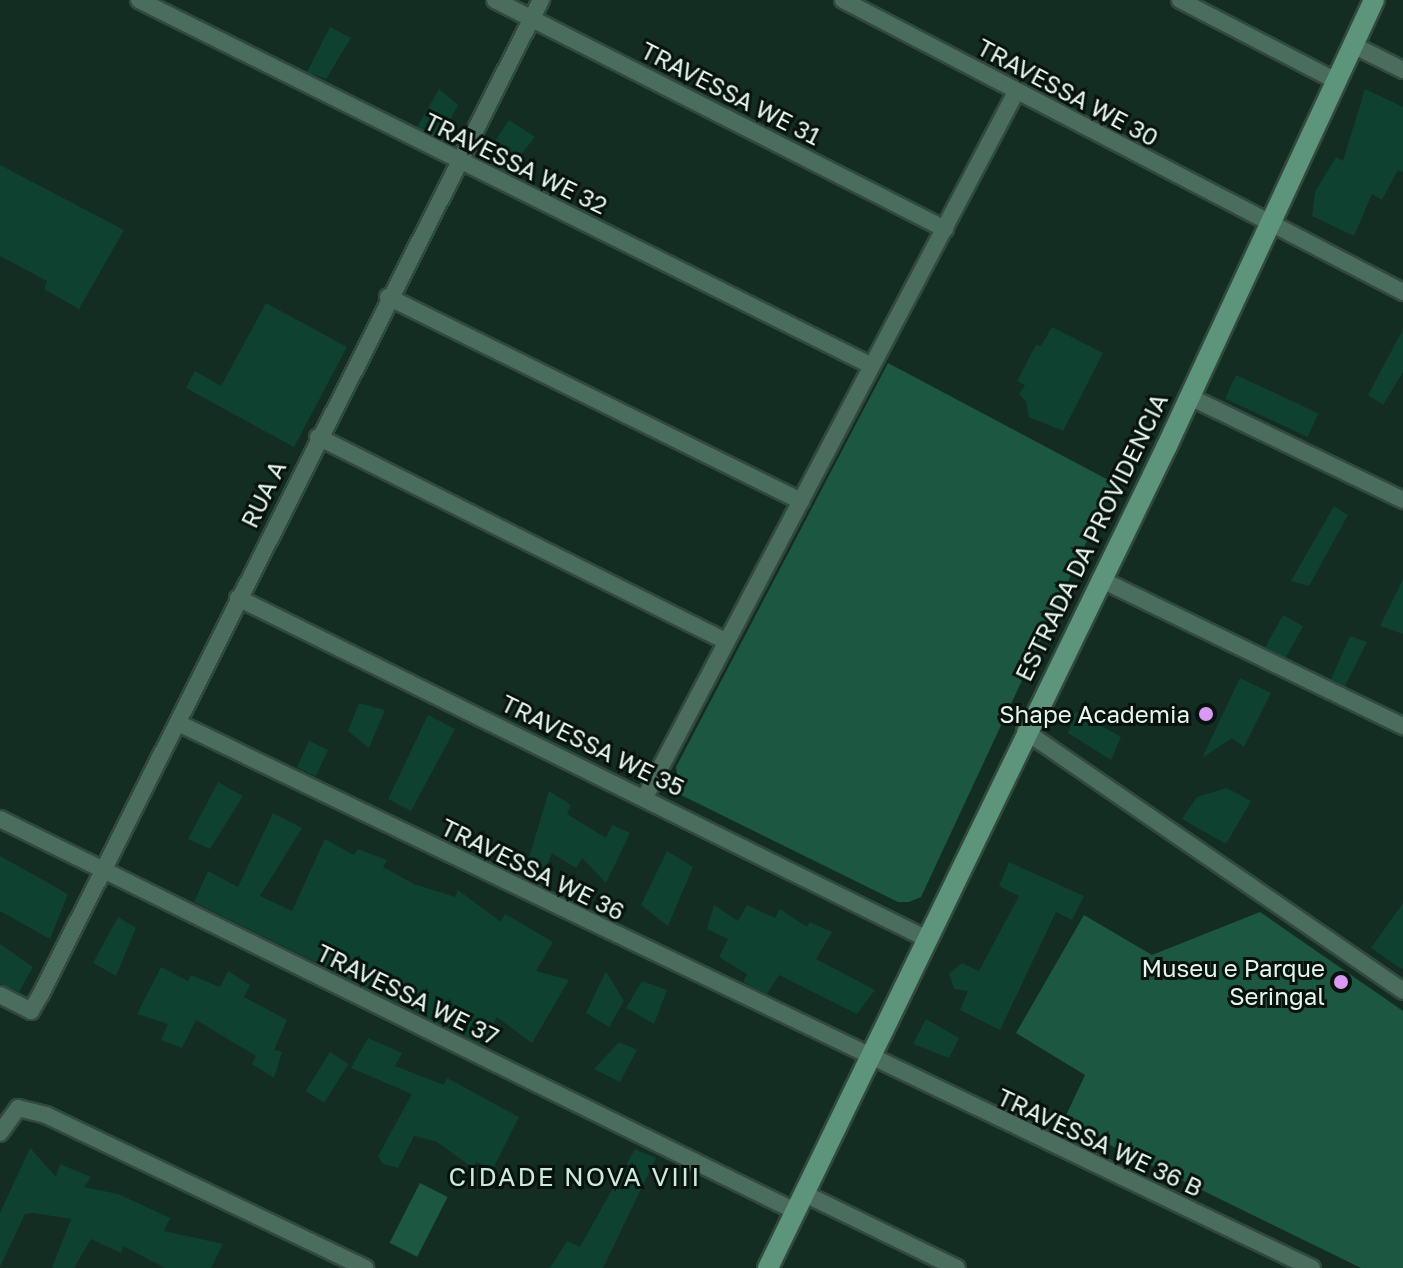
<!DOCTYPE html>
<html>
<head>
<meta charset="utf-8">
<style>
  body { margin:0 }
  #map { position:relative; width:1403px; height:1268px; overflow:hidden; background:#142d23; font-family:"Golos Text",sans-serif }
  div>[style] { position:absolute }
  .green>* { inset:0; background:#1c5741; transform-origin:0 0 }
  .building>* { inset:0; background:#0e4130; transform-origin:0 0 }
  .roads { filter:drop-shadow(2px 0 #31493f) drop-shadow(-2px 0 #31493f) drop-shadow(0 2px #31493f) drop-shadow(0 -2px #31493f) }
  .minor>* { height:16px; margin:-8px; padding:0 8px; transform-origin:8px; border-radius:8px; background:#4b6d5e }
  .secondary>* { height:20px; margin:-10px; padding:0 10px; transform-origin:10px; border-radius:10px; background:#5c947c }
  .dots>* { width:22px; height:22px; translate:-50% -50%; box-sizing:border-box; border:4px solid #08130e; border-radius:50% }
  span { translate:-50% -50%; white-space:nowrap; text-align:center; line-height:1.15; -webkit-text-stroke:6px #08130e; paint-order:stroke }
  .street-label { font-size:24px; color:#e5f4ed }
  .poi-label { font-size:24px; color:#e5f4ed }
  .right { translate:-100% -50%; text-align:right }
  .neighbourhood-label { font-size:26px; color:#cceadc; letter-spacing:2px }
</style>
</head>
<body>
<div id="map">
  <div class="green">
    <div style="clip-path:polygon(888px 363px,1114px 483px,921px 897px,909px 902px,898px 902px,681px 795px,676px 767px)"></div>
    <div style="clip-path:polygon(1260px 912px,1403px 1011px,1403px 1268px,1361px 1268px,1063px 1122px,1085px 1075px,1016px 1033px,1084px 915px,1152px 955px)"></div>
    <div style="left:420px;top:1183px;width:31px;height:67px;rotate:27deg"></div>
  </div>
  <div class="building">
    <div style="clip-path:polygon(330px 27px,351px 38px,326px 79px,307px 72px)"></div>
    <div style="clip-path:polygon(439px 89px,458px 105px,440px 138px,417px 127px)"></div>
    <div style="clip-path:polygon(1365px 89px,1403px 107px,1403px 172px,1398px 170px,1382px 200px,1372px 194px,1354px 236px,1312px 216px,1315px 192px,1336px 157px,1343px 161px)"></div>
    <div style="clip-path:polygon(509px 120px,535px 137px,507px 172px,483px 159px)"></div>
    <div style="clip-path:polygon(0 165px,124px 230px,79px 309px,44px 289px,47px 281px,0 256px)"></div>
    <div style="clip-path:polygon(266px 303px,347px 347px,294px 447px,186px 388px,195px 371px,221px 386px)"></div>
    <div style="clip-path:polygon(1052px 327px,1103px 353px,1063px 431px,1029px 417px,1026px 401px,1019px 394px,1025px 385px,1017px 381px,1036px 345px,1041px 346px)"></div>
    <div style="clip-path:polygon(1403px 329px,1403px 372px,1383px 405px,1368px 395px)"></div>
    <div style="left:1236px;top:375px;width:91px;height:26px;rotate:25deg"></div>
    <div style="clip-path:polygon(1334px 506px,1348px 515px,1309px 586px,1291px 581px)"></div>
    <div style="clip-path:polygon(1403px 579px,1403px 634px,1380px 626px)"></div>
    <div style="left:1283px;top:615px;width:23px;height:37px;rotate:29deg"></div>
    <div style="clip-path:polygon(1350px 636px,1367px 642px,1345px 686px,1331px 679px)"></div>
    <div style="clip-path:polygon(1240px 678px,1271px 693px,1244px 747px,1232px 738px,1202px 758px)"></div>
    <div style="clip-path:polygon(359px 703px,385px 710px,369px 748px,348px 731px)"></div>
    <div style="clip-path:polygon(1075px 711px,1121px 737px,1111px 760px,1068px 733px)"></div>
    <div style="clip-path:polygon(428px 715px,455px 729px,411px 811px,388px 799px)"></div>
    <div style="left:309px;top:741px;width:21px;height:29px;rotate:25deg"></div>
    <div style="clip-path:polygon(218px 782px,243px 796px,210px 849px,188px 839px)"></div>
    <div style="clip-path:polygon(1227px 788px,1251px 801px,1226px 844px,1182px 819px,1197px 797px)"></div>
    <div style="clip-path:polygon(549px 791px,571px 805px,567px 814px,606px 838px,612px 825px,630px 833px,606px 883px,582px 858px,576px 868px,552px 853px,539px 884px,525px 871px)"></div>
    <div style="clip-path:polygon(273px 813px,302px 828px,260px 896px,292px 911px,325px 839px,354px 855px,358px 849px,387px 860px,383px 867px,414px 884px,455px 897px,458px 890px,501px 922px,505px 914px,553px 942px,536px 971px,569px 980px,532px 1043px,497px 1017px,483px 1045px,194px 902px,208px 871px,238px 887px)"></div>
    <div style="clip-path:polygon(667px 851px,693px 867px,668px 926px,641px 905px)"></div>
    <div style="clip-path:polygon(0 856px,68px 894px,50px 939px,0 911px)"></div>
    <div style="clip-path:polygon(1009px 862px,1084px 896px,1072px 920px,1056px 912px,1000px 1030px,960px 1010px,968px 991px,954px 989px,949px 974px,962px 963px,979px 971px,1019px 896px,999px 886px)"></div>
    <div style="clip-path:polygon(1403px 903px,1403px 970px,1371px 948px)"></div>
    <div style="clip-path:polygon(714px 905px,738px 921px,747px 905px,775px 918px,780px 909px,807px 927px,810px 922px,832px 932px,816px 959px,875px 990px,857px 1014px,779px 975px,767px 994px,743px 982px,747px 974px,719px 957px,728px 939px,707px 929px)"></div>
    <div style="clip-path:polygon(118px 917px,136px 928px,116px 976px,93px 963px)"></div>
    <div style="clip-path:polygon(0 944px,33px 967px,19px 992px,0 984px)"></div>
    <div style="clip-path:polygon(161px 967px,188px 981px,191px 975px,220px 987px,228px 971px,250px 985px,244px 997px,287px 1020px,274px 1050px,282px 1052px,274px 1078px,252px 1064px,256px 1056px,196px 1020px,182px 1048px,161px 1040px,168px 1024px,137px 1014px)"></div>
    <div style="clip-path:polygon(606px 971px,624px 1001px,609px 1027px,586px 1013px)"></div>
    <div style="clip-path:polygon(642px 981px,667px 990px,654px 1024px,626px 1008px)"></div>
    <div style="clip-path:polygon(926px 1019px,959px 1038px,949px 1058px,913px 1044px)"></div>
    <div style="clip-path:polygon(368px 1038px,402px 1053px,395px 1066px,444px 1085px,447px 1078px,519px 1117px,493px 1169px,476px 1162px,473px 1168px,437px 1142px,414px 1136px,398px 1168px,383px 1164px,378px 1156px,412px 1094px,351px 1068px)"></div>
    <div style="clip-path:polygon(619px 1042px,637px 1050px,620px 1082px,594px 1069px)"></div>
    <div style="left:330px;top:1052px;width:22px;height:46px;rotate:32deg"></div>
    <div style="clip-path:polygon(30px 1148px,56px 1177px,60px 1164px,91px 1177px,84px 1187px,118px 1194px,170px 1218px,164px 1231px,223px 1244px,211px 1268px,165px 1268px,123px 1246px,121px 1253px,91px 1239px,74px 1268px,52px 1268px,71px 1219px,33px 1213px,25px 1214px,0 1267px,0 1213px)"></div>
    <div style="clip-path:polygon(635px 1149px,656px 1158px,603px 1268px,550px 1268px,567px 1241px,580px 1247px)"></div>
  </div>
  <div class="roads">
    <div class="minor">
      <div style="left:139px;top:0;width:819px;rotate:26.53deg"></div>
      <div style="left:495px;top:0;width:505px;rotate:26.97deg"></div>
      <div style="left:843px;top:0;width:632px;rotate:27.54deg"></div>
      <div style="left:1180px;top:0;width:176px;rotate:27.4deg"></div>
      <div style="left:1353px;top:45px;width:56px;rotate:26.6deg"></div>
      <div style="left:388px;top:297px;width:461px;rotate:26.3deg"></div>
      <div style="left:1190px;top:397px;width:237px;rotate:25.8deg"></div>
      <div style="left:318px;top:437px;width:457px;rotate:26.6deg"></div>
      <div style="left:1100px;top:579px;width:337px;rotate:25.9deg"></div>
      <div style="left:238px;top:598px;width:767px;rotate:26.33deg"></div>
      <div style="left:178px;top:723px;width:1258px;rotate:25.67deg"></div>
      <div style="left:1025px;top:731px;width:459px;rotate:34.5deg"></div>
      <div style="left:645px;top:797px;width:797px;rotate:-62.24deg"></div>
      <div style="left:0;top:819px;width:886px;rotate:26.25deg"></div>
      <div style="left:0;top:995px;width:35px;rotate:27deg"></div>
      <div style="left:31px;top:1011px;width:20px;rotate:-60deg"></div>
      <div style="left:41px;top:994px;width:1113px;rotate:-63.3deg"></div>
      <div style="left:0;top:1133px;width:31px;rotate:-54deg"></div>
      <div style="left:18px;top:1108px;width:29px;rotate:14deg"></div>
      <div style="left:46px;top:1115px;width:354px;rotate:25.6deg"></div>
      <div style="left:803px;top:1193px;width:171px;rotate:26deg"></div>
    </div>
    <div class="secondary">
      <div style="left:768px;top:1268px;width:914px;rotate:-64.11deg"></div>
      <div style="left:1167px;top:446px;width:492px;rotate:-65.1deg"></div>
    </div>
  </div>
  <div class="dots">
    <div style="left:1206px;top:714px;background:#db99f6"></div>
    <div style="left:1341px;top:982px;background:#db99f6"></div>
  </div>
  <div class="street-label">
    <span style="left:1068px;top:92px;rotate:28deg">TRAVESSA WE 30</span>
    <span style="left:731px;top:93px;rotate:27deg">TRAVESSA WE 31</span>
    <span style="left:516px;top:163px;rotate:26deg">TRAVESSA WE 32</span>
    <span style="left:263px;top:494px;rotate:-64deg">RUA A</span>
    <span style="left:1091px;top:537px;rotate:-64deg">ESTRADA DA PROVIDENCIA</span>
    <span style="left:593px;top:745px;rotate:26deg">TRAVESSA WE 35</span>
    <span style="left:533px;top:869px;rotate:26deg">TRAVESSA WE 36</span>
    <span style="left:408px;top:994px;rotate:26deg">TRAVESSA WE 37</span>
    <span style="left:1100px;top:1142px;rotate:25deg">TRAVESSA WE 36 B</span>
  </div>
  <div class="poi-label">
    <span class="right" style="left:1190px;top:714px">Shape Academia</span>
    <span class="right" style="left:1325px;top:982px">Museu e Parque<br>Seringal</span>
  </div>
  <div class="neighbourhood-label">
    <span style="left:575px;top:1177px">CIDADE NOVA VIII</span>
  </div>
</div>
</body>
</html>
